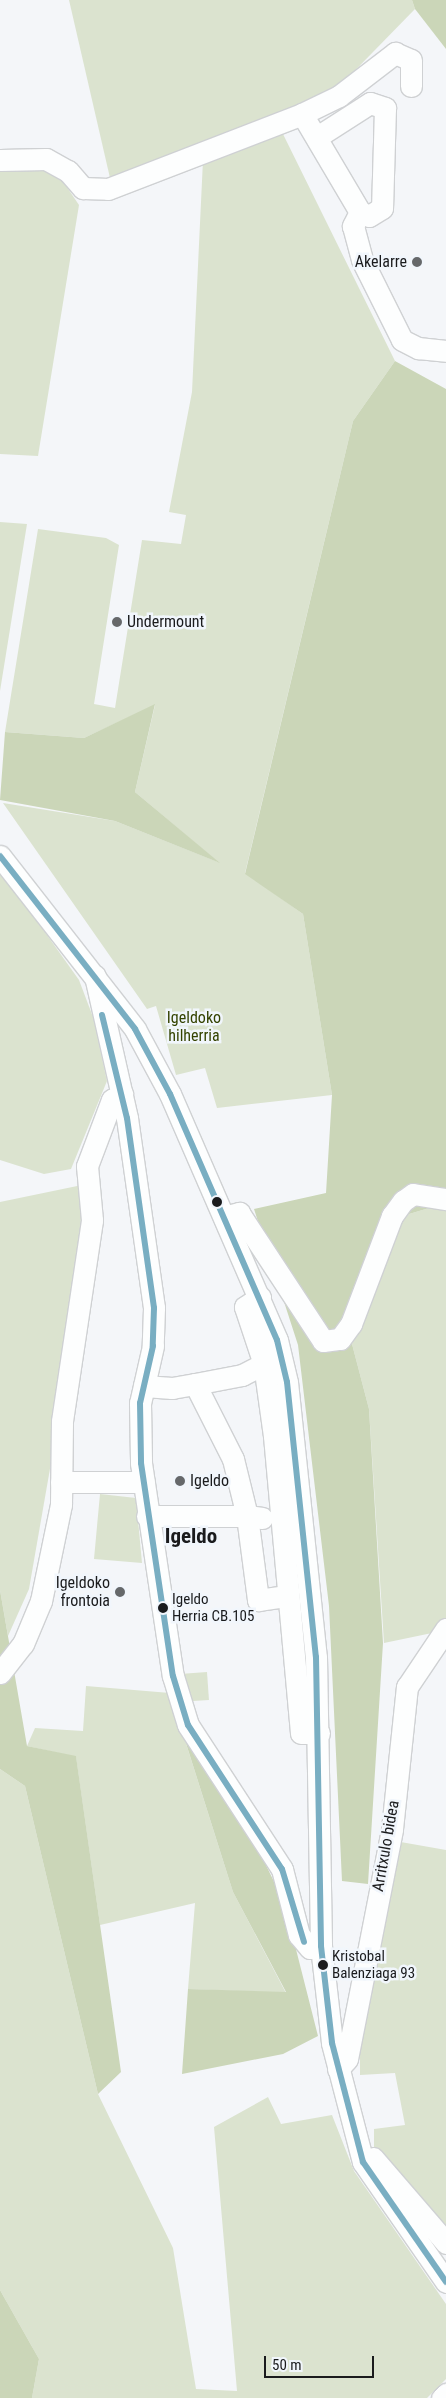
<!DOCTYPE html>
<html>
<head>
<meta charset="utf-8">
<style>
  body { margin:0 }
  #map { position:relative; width:446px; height:2398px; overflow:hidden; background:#f4f6f9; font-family:"Roboto Condensed",sans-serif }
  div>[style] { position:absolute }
  .green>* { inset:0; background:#dbe3cf; transform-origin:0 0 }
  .forest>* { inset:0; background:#cbd6b8 }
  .roads { filter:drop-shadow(1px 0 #cfd1d3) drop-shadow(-1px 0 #cfd1d3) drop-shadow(0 1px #cfd1d3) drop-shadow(0 -1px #cfd1d3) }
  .minor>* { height:21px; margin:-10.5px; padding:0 10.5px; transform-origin:10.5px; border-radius:10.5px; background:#fdfefe }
  .bus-1>* { height:6px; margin:-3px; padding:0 3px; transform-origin:3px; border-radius:3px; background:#79aec2 }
  .dots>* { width:14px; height:14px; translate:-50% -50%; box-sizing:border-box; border:2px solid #f1f6fc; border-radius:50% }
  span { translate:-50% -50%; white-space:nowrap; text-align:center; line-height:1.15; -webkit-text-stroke:5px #f1f6fc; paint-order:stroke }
  .bus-label { font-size:15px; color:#1a1b1d }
  .left { translate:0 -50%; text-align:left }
  .poi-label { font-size:16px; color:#1a1b1d }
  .right { translate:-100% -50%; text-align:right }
  .park-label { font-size:16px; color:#344300 }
  .street-label { font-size:16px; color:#1a1b1d }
  .district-label { font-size:21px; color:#1a1b1d; font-weight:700 }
  .scale { position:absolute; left:264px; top:2356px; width:110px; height:22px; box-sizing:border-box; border:2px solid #1a1b1d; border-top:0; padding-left:6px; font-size:15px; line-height:18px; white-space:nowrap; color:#1a1b1d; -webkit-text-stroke:4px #f1f6fc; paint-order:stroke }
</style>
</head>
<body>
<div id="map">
  <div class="green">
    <div style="clip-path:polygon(69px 0,412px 0,415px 9px,333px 93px,110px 178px)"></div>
    <div style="clip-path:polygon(281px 130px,395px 361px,353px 421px,245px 873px,303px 914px,332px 1095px,217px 1108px,205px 1068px,176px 1075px,156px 1006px,147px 1009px,3px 803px,115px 821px,218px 862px,135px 792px,155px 705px,84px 738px,5px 732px,38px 529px,106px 538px,119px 545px,94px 704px,115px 708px,142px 540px,181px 544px,186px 515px,169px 512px,192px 392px,203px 160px)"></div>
    <div style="clip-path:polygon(38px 167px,58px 174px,79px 205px,38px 456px,0 454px,0 170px)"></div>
    <div style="clip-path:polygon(0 522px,27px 524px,0 691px)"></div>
    <div style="clip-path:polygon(0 869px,79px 980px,93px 1017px,107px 1081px,71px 1169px,44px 1174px,0 1160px)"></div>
    <div style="clip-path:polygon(82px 1185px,80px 1246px,51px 1463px,29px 1589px,8px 1636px,0 1590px,0 1202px)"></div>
    <div style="clip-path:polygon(446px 1203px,446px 1621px,432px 1633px,384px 1643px,369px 1409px,352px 1344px,399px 1217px)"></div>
    <div style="clip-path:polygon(100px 1494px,136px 1498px,142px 1563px,94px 1559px)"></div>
    <div style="left:207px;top:1672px;width:28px;height:24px;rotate:86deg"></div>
    <div style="clip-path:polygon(86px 1686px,170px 1693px,233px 1892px,286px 1993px,188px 1989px,195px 1903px,100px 1925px,76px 1757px,27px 1746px,35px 1728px,83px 1731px)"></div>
    <div style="clip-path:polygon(0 1769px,25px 1786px,98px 2094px,173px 2248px,196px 2389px,237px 2391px,214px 2127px,268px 2097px,281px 2124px,332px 2115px,354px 2171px,446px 2304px,446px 2379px,427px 2398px,32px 2398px,39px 2359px,0 2290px)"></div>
    <div style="clip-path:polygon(395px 1841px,446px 1850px,446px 2234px,374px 2148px,374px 2129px,405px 2125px,395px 2073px,360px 2075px,360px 2020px)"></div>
  </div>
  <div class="forest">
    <div style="clip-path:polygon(412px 0,446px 0,446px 49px,415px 9px)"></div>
    <div style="clip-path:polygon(395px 361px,446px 389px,446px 1203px,399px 1217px,352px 1344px,369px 1409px,383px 1643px,368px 1884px,342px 1881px,329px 1606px,298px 1345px,254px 1209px,326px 1193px,332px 1095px,303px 914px,245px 874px,353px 421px)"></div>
    <div style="clip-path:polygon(155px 704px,135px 792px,220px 863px,115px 821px,0 800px,5px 732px,84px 738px)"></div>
    <div style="clip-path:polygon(0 1590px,27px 1746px,76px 1756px,121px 2072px,98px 2094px,25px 1786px,0 1769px)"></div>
    <div style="clip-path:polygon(184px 1737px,235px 1802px,284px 1902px,318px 2036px,283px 2054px,182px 2074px,188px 1989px,286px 1992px,233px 1892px)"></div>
    <div style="clip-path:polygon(0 2290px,39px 2359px,32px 2398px,0 2398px)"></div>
  </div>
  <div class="roads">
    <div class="minor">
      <div style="left:302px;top:114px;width:114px;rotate:59.4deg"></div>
      <div style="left:360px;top:212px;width:16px;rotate:117deg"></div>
      <div style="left:353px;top:226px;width:35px;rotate:75deg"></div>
      <div style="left:362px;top:260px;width:89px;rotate:63.4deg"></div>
      <div style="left:402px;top:340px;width:18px;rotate:27deg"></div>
      <div style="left:418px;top:348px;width:28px;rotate:6deg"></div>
      <div style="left:317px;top:137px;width:63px;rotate:-32.7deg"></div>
      <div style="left:370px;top:103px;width:16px;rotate:18deg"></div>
      <div style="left:385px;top:108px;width:100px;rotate:91.7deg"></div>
      <div style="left:382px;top:208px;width:15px;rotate:148deg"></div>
      <div style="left:369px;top:216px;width:10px;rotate:-156deg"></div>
      <div style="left:0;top:160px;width:46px;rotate:-1.2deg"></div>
      <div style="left:46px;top:159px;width:25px;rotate:29deg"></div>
      <div style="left:68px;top:171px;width:23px;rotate:49deg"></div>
      <div style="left:83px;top:188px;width:25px;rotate:2deg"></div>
      <div style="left:108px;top:189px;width:208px;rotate:-21.1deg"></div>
      <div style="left:302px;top:114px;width:41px;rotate:-25.9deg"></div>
      <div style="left:339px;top:96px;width:71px;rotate:-37.5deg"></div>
      <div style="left:395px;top:53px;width:17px;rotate:24deg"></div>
      <div style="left:411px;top:60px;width:26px;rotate:90deg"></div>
      <div style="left:0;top:856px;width:219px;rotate:52deg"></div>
      <div style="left:135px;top:1029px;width:74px;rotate:61.7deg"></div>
      <div style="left:170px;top:1094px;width:268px;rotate:66.5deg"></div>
      <div style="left:277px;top:1340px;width:43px;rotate:76.6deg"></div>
      <div style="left:287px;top:1382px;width:277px;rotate:84deg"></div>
      <div style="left:316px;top:1657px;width:289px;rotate:89deg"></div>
      <div style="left:321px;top:1946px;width:98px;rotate:83.5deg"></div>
      <div style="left:332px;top:2043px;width:123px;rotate:75.4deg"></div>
      <div style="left:363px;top:2162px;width:146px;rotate:55.3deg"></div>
      <div style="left:95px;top:976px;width:146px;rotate:77.3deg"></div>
      <div style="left:127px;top:1118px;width:192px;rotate:81.9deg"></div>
      <div style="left:154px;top:1308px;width:38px;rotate:92deg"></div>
      <div style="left:153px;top:1346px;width:58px;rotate:102.8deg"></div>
      <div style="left:140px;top:1403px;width:60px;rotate:89deg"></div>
      <div style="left:141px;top:1463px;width:215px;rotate:81.5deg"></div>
      <div style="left:173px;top:1676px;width:51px;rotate:73deg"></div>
      <div style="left:188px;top:1725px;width:172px;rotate:56.9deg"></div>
      <div style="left:282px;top:1869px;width:68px;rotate:75.6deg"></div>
      <div style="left:299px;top:1935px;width:17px;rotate:50deg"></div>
      <div style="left:310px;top:1948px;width:11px;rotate:-10deg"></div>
      <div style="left:224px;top:1217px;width:16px;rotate:-15deg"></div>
      <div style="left:239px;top:1213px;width:153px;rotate:56.7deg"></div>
      <div style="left:323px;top:1341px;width:17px;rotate:-7deg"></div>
      <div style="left:340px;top:1339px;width:19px;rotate:-54deg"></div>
      <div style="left:351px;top:1324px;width:116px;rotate:-69.2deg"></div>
      <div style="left:392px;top:1216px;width:19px;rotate:-54deg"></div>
      <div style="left:403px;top:1201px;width:12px;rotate:-35deg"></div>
      <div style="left:413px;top:1194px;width:33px;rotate:9deg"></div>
      <div style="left:260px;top:1297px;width:18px;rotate:146deg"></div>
      <div style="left:245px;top:1307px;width:60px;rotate:71.6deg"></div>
      <div style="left:264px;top:1364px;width:73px;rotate:82.1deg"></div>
      <div style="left:274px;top:1436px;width:298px;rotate:84.8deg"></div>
      <div style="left:301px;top:1733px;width:18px"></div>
      <div style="left:195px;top:1384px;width:48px;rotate:-10.8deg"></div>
      <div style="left:242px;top:1375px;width:25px;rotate:-27deg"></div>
      <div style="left:144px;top:1386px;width:28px;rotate:4deg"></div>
      <div style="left:172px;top:1388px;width:23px;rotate:-10deg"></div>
      <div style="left:195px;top:1384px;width:84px;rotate:63.1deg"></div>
      <div style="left:233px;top:1459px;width:59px;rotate:76.2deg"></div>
      <div style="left:247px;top:1516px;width:100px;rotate:180deg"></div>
      <div style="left:61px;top:1482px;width:83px"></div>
      <div style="left:262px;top:1518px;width:15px;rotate:-172deg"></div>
      <div style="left:247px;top:1516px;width:85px;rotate:82.5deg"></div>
      <div style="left:258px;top:1600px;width:29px;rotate:-8deg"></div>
      <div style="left:0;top:1673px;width:37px;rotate:-52deg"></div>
      <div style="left:23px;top:1644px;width:47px;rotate:-67.3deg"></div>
      <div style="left:41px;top:1601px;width:99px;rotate:-78.3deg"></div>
      <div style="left:61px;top:1504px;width:83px;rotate:-89.3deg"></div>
      <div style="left:62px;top:1421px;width:203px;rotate:-81.5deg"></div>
      <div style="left:92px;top:1220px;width:54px;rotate:-95.3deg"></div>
      <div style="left:87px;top:1166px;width:71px;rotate:-69.3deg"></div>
      <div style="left:112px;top:1100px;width:12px;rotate:-31deg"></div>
      <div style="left:338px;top:2069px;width:13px;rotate:-48deg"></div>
      <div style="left:347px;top:2059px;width:234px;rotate:-78.9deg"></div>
      <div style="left:392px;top:1829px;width:143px;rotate:-84deg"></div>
      <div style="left:407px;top:1687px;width:70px;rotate:-56.1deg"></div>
      <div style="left:373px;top:2158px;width:112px;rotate:49.3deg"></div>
      <div style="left:442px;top:2398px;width:6px;rotate:-45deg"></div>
    </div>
  </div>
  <div class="bus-1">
    <div style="left:0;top:856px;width:219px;rotate:52deg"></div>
    <div style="left:135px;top:1029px;width:74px;rotate:61.7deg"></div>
    <div style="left:170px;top:1094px;width:268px;rotate:66.5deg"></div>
    <div style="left:277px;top:1340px;width:43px;rotate:76.6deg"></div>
    <div style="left:287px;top:1382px;width:277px;rotate:84deg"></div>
    <div style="left:316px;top:1657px;width:289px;rotate:89deg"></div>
    <div style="left:321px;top:1946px;width:98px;rotate:83.5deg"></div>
    <div style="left:332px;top:2043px;width:123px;rotate:75.4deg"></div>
    <div style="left:363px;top:2162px;width:146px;rotate:55.3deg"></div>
    <div style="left:102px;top:1015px;width:106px;rotate:76.4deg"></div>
    <div style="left:127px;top:1118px;width:192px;rotate:81.9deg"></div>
    <div style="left:154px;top:1308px;width:38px;rotate:92deg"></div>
    <div style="left:153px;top:1346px;width:58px;rotate:102.8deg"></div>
    <div style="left:140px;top:1403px;width:60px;rotate:89deg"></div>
    <div style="left:141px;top:1463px;width:215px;rotate:81.5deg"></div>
    <div style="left:173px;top:1676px;width:51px;rotate:73deg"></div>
    <div style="left:188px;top:1725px;width:172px;rotate:56.9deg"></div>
    <div style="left:282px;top:1869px;width:76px;rotate:73.2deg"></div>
  </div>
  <div class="dots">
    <div style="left:417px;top:262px;background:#66686a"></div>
    <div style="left:117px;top:622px;background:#66686a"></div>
    <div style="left:217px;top:1202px;background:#1a1b1d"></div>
    <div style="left:180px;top:1481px;background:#66686a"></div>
    <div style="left:120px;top:1592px;background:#66686a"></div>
    <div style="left:163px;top:1608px;background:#1a1b1d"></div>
    <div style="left:323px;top:1965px;background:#1a1b1d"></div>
  </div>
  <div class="bus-label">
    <span class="left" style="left:172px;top:1608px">Igeldo<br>Herria CB.105</span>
    <span class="left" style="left:332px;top:1965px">Kristobal<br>Balenziaga 93</span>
  </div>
  <div class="poi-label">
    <span class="right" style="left:407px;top:262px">Akelarre</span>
    <span class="left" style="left:127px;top:622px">Undermount</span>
    <span class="left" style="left:190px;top:1481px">Igeldo</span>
    <span class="right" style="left:110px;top:1592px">Igeldoko<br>frontoia</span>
  </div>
  <div class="park-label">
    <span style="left:194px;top:1027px">Igeldoko<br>hilherria</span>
  </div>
  <div class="street-label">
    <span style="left:386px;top:1846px;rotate:-80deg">Arritxulo bidea</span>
  </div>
  <div class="district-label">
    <span style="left:191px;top:1536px">Igeldo</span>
  </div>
  <div class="scale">50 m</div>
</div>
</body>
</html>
